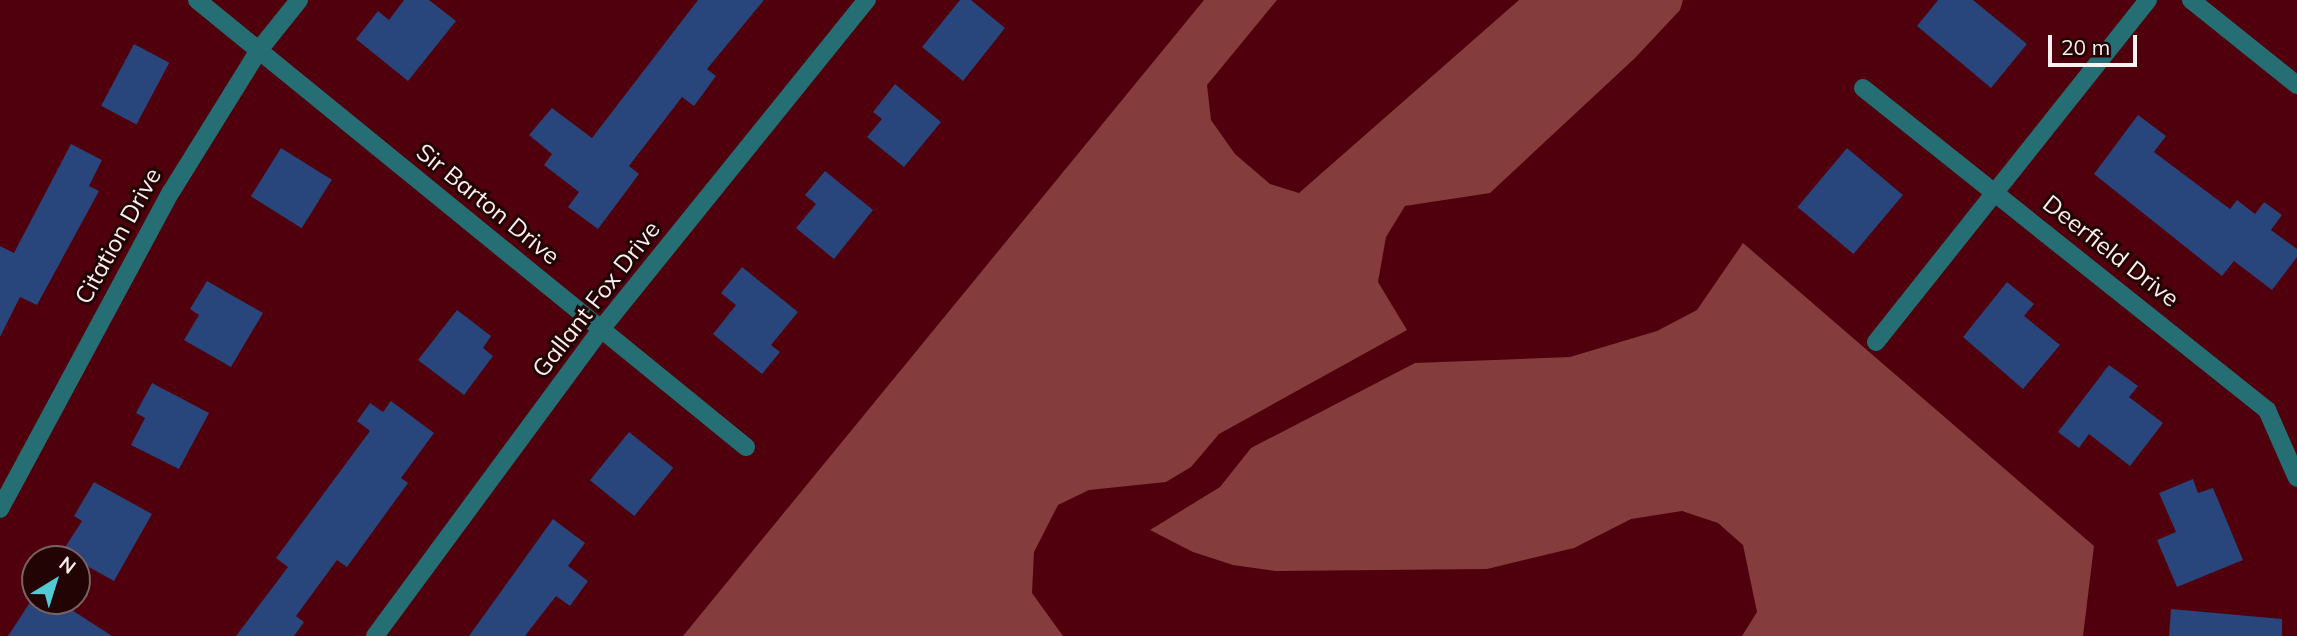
<!DOCTYPE html>
<html>
<head>
<meta charset="utf-8">
<style>
  body { margin:0 }
  #map { position:relative; width:2297px; height:636px; overflow:hidden; background:#50000c; font-family:Mulish,sans-serif }
  div>[style] { position:absolute }
  .forest>* { inset:0; background:#843c3c }
  .building>* { inset:0; background:#28457c; transform-origin:0 0 }
  .minor>* { height:18px; margin:-9px; padding:0 9px; transform-origin:9px; border-radius:9px; background:#246e74 }
  span { translate:-50% -50%; white-space:nowrap; text-align:center; line-height:1.15; -webkit-text-stroke:6px #230405; paint-order:stroke }
  .street-label { font-size:24px; color:#faf0ef }
  .north { position:absolute; left:21px; top:545px; width:70px; height:70px; box-sizing:border-box; background:#230405; border:2px solid #796263; border-radius:50%; rotate:38deg; font-size:19px; font-weight:700; line-height:28px; text-align:center; color:#faf0ef }
  .north::after { content:''; display:block; margin:auto; width:24px; height:32px; background:#51ccd4; clip-path:polygon(50% 0,100% 100%,50% 72%,0 100%) }
  .scale { position:absolute; left:2048px; top:35px; width:89px; height:32px; box-sizing:border-box; border:4px solid #faf0ef; border-top:0; padding-left:9px; font-size:21px; line-height:24px; white-space:nowrap; color:#faf0ef; -webkit-text-stroke:5px #230405; paint-order:stroke }
</style>
</head>
<body>
<div id="map">
  <div class="forest">
    <div style="clip-path:polygon(1204px 0,1277px 0,1207px 85px,1211px 120px,1235px 154px,1270px 184px,1299px 193px,1519px 0,1683px 0,1680px 10px,1635px 58px,1490px 193px,1405px 206px,1386px 237px,1378px 282px,1407px 330px,1219px 434px,1191px 467px,1166px 482px,1089px 490px,1058px 505px,1034px 552px,1032px 593px,1063px 636px,683px 636px)"></div>
    <div style="clip-path:polygon(1743px 243px,2094px 546px,2083px 636px,1742px 636px,1757px 612px,1743px 545px,1718px 523px,1682px 511px,1631px 519px,1574px 548px,1487px 569px,1276px 571px,1233px 565px,1193px 552px,1150px 530px,1220px 487px,1251px 448px,1415px 363px,1570px 357px,1657px 331px,1697px 310px)"></div>
  </div>
  <div class="building">
    <div style="clip-path:polygon(404px 0,429px 0,456px 21px,408px 81px,356px 39px,378px 11px,389px 20px)"></div>
    <div style="clip-path:polygon(698px 0,764px 0,707px 69px,716px 76px,694px 106px,682px 97px,629px 166px,639px 174px,598px 229px,568px 207px,579px 192px,544px 165px,552px 154px,529px 135px,552px 108px,592px 138px)"></div>
    <div style="clip-path:polygon(960px 0,971px 0,1005px 28px,963px 81px,922px 47px)"></div>
    <div style="clip-path:polygon(1938px 0,1973px 0,2027px 44px,1991px 88px,1917px 26px)"></div>
    <div style="left:134px;top:44px;width:40px;height:70px;rotate:28deg"></div>
    <div style="clip-path:polygon(895px 84px,941px 122px,904px 167px,867px 137px,882px 119px,873px 112px)"></div>
    <div style="clip-path:polygon(2138px 115px,2166px 136px,2154px 152px,2230px 209px,2237px 200px,2255px 214px,2264px 202px,2282px 215px,2271px 230px,2297px 249px,2297px 257px,2272px 290px,2234px 261px,2222px 276px,2094px 174px)"></div>
    <div style="clip-path:polygon(71px 144px,102px 160px,89px 186px,99px 191px,37px 305px,20px 297px,0 337px,0 246px,14px 253px)"></div>
    <div style="left:281px;top:148px;width:60px;height:57px;rotate:32deg"></div>
    <div style="left:1847px;top:148px;width:73px;height:77px;rotate:40deg"></div>
    <div style="clip-path:polygon(825px 171px,873px 210px,834px 259px,796px 228px,816px 204px,805px 195px)"></div>
    <div style="clip-path:polygon(742px 267px,798px 312px,771px 345px,780px 352px,762px 374px,713px 334px,736px 305px,721px 293px)"></div>
    <div style="clip-path:polygon(207px 281px,263px 313px,231px 367px,184px 340px,199px 315px,190px 309px)"></div>
    <div style="clip-path:polygon(2007px 282px,2034px 304px,2024px 316px,2060px 345px,2023px 389px,1963px 337px)"></div>
    <div style="clip-path:polygon(457px 310px,491px 336px,483px 348px,493px 356px,464px 395px,418px 360px)"></div>
    <div style="clip-path:polygon(2109px 365px,2138px 386px,2129px 397px,2163px 423px,2130px 466px,2089px 434px,2079px 448px,2058px 432px)"></div>
    <div style="clip-path:polygon(152px 383px,209px 413px,179px 469px,131px 445px,145px 418px,136px 413px)"></div>
    <div style="clip-path:polygon(391px 401px,434px 433px,401px 478px,408px 483px,347px 567px,337px 560px,296px 616px,304px 622px,294px 636px,236px 636px,288px 567px,276px 558px,370px 431px,357px 421px,370px 403px,383px 412px)"></div>
    <div style="left:629px;top:432px;width:57px;height:62px;rotate:39deg"></div>
    <div style="clip-path:polygon(2193px 479px,2198px 493px,2213px 488px,2243px 560px,2177px 587px,2157px 540px,2176px 532px,2159px 493px)"></div>
    <div style="clip-path:polygon(94px 482px,152px 514px,114px 581px,62px 552px,82px 521px,74px 516px)"></div>
    <div style="clip-path:polygon(553px 519px,585px 543px,568px 566px,588px 581px,570px 606px,556px 596px,525px 636px,469px 636px)"></div>
    <div style="clip-path:polygon(31px 601px,58px 601px,112px 636px,8px 636px)"></div>
    <div style="clip-path:polygon(2171px 609px,2282px 619px,2282px 636px,2169px 636px)"></div>
  </div>
  <div class="minor">
    <div style="left:197px;top:0;width:708px;rotate:39.15deg"></div>
    <div style="left:2191px;top:0;width:136px;rotate:38.7deg"></div>
    <div style="left:1863px;top:88px;width:517px;rotate:38.56deg"></div>
    <div style="left:2267px;top:410px;width:74px;rotate:66.2deg"></div>
    <div style="left:1876px;top:342px;width:437px;rotate:-51.5deg"></div>
    <div style="left:0;top:509px;width:360px;rotate:-61.7deg"></div>
    <div style="left:171px;top:192px;width:167px;rotate:-58.2deg"></div>
    <div style="left:259px;top:50px;width:64px;rotate:-51.3deg"></div>
    <div style="left:375px;top:636px;width:383px;rotate:-53.6deg"></div>
    <div style="left:602px;top:328px;width:422px;rotate:-51.1deg"></div>
  </div>
  <div class="street-label">
    <span style="left:488px;top:204px;rotate:39deg">Sir Barton Drive</span>
    <span style="left:118px;top:236px;rotate:-61deg">Citation Drive</span>
    <span style="left:2111px;top:251px;rotate:38deg">Deerfield Drive</span>
    <span style="left:596px;top:299px;rotate:-52deg">Gallant Fox Drive</span>
  </div>
  <div class="north">N</div>
  <div class="scale">20 m</div>
</div>
</body>
</html>
